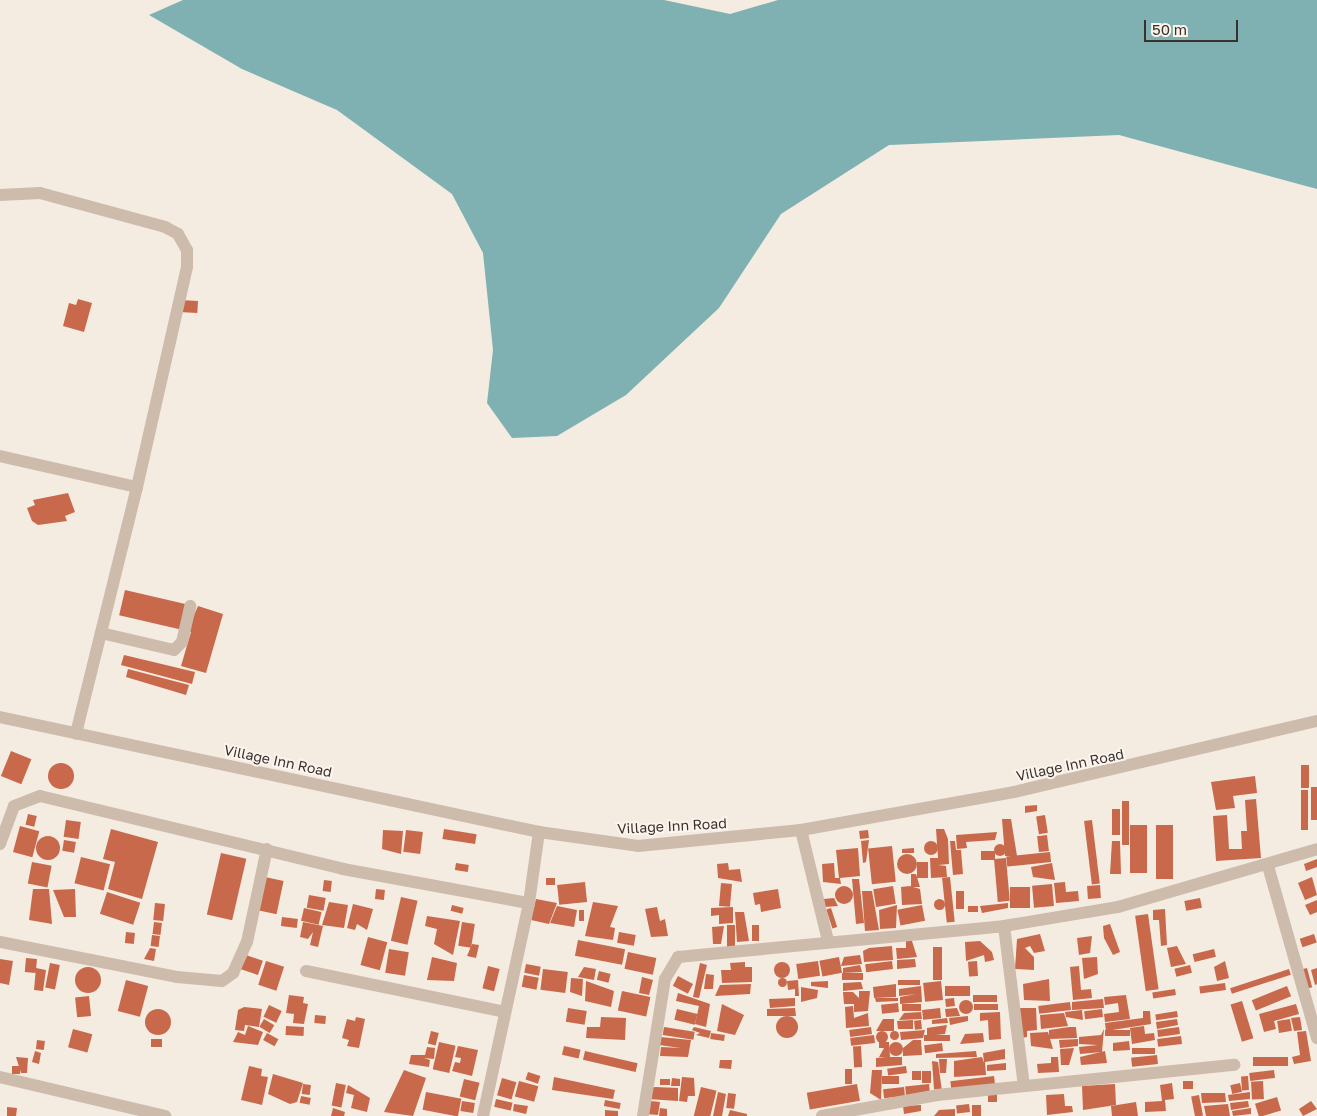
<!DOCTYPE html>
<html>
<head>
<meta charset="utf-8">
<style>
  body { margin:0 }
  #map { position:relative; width:1317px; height:1116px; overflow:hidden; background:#f4ebe1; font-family:"Golos Text",sans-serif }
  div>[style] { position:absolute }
  .water>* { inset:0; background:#7fb0b2 }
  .building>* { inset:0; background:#c8694b; transform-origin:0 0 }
  .round { border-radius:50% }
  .minor>* { height:12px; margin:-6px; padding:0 6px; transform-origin:6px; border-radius:6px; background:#cdbbac }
  .tertiary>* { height:12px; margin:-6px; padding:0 6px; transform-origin:6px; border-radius:6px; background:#cdbbac }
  span { translate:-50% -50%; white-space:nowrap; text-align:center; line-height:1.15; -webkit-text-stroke:4px #fbf5ee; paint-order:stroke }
  .street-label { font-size:14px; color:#3b302b }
  .scale { position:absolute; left:1144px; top:20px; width:94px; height:22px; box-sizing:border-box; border:2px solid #3b302b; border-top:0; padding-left:6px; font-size:15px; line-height:18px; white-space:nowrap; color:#3b302b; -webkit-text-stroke:4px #fbf5ee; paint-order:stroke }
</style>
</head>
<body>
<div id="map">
  <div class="water">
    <div style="clip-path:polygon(183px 0,664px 0,730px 14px,778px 0,1317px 0,1317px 189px,1119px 135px,889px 145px,781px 214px,719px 308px,626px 395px,557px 436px,512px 438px,487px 403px,493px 350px,483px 253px,452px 194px,337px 110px,242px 69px,149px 15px)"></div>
  </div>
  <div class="building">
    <div style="clip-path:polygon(78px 299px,92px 303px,84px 332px,63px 326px,69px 303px,76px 305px)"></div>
    <div style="left:180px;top:300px;width:18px;height:12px;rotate:3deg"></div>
    <div style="clip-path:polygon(68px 493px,75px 512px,65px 516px,67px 521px,38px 525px,32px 521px,27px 508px,35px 505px,33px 500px)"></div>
    <div style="left:125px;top:590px;width:63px;height:26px;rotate:13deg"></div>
    <div style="clip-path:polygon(198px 606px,223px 614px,206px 673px,181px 666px,191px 632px,187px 631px)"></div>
    <div style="clip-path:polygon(124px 655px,195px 672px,192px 684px,121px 665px)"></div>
    <div style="clip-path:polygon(128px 669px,189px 685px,186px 695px,126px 677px)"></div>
    <div style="left:11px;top:751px;width:22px;height:27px;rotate:22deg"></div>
    <div class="round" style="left:48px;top:763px;width:26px;height:26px"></div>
    <div style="left:1301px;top:765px;width:8px;height:23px"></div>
    <div style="clip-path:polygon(1255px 776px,1257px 793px,1233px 796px,1235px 808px,1216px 810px,1211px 782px)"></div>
    <div style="left:1311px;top:787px;width:6px;height:33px"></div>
    <div style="left:1301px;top:790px;width:7px;height:40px"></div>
    <div style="clip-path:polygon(1256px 799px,1261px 858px,1216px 861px,1213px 816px,1227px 815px,1229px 849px,1242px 849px,1241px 831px,1247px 831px,1245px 800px)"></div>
    <div style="left:1122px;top:801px;width:7px;height:44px"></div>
    <div style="clip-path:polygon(1037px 805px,1037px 811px,1025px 813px,1025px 806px)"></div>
    <div style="left:1112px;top:809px;width:8px;height:26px"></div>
    <div style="left:28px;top:814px;width:9px;height:11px;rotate:13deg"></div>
    <div style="left:1045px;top:815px;width:18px;height:9px;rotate:81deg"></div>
    <div style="clip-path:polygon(1002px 819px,1011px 819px,1017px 856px,1005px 856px)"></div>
    <div style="left:66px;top:820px;width:15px;height:17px;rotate:8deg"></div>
    <div style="left:1092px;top:820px;width:64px;height:8px;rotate:83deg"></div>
    <div style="left:1130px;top:825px;width:17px;height:48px"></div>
    <div style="left:1156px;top:825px;width:17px;height:54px"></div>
    <div style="left:20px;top:826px;width:20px;height:27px;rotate:15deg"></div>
    <div style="clip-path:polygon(111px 829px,158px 842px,142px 899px,108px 889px,115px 862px,103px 859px)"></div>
    <div style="left:444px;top:829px;width:33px;height:10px;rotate:9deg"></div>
    <div style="clip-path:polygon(936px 829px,944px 829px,948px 839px,949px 864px,938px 865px,946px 866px,947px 877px,931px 878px,930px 858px,938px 858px)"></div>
    <div style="clip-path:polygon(383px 830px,403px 831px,401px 854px,382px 849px)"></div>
    <div style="left:406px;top:830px;width:17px;height:22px;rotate:7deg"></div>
    <div style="left:868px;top:830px;width:8px;height:9px;rotate:83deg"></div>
    <div style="clip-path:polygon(997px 832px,995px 840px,966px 842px,967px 848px,957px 849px,956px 835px)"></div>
    <div style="left:1047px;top:835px;width:16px;height:10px;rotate:83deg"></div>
    <div class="round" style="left:36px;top:836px;width:24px;height:24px"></div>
    <div style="left:64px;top:840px;width:12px;height:11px;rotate:9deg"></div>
    <div style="clip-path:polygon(869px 840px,866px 862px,863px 863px,861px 841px)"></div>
    <div class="round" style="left:924px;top:841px;width:14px;height:14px"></div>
    <div style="clip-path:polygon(950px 841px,955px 841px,956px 850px,961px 850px,963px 874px,953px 875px)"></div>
    <div style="clip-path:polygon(1112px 841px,1120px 841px,1121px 874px,1110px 874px)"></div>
    <div class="round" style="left:994px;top:844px;width:12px;height:12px"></div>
    <div style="left:892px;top:846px;width:36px;height:24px;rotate:84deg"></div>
    <div style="clip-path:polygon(858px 848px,860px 876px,840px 878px,841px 884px,823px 882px,822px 864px,834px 863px,835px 878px,839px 878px,836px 850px)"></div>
    <div style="clip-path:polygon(914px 848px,914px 853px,902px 853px,902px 849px)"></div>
    <div style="left:981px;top:851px;width:14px;height:9px"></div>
    <div style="left:1050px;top:852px;width:10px;height:44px;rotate:84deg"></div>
    <div style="left:221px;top:853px;width:26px;height:63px;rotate:13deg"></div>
    <div class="round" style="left:897px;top:854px;width:20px;height:20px"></div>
    <div style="left:81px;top:857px;width:30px;height:27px;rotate:14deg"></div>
    <div style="left:1006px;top:858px;width:43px;height:12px;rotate:85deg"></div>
    <div style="clip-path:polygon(1317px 859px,1317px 867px,1306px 871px,1304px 864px)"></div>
    <div style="left:32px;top:862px;width:20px;height:22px;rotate:11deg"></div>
    <div style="left:928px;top:862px;width:16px;height:11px;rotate:90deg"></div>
    <div style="left:456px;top:863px;width:13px;height:7px;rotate:9deg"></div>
    <div style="clip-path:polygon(728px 863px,729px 870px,740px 869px,742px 882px,718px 878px,717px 864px)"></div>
    <div style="clip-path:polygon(1052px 863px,1055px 880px,1033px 877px,1031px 867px)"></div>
    <div style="clip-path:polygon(911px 874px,916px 874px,920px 887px,911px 887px)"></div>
    <div style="left:265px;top:877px;width:19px;height:34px;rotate:12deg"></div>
    <div style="left:950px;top:877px;width:45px;height:8px;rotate:84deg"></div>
    <div style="clip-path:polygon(1312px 877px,1317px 895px,1305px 900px,1298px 883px)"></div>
    <div style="left:546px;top:878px;width:9px;height:7px"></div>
    <div style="clip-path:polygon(852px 879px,859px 879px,864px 923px,856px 924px)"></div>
    <div style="left:324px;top:880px;width:8px;height:11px;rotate:7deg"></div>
    <div style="left:585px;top:882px;width:20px;height:28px;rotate:84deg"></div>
    <div style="clip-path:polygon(1065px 882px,1066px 892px,1078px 891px,1079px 901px,1056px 903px,1054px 883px)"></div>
    <div style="left:721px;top:883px;width:11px;height:23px;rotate:5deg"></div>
    <div style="left:1052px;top:884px;width:22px;height:20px;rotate:85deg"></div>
    <div style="left:1100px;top:885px;width:13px;height:13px;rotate:86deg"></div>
    <div style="left:893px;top:886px;width:18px;height:20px;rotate:81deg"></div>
    <div style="clip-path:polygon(910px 886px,920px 889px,922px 904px,902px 905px,901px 887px)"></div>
    <div class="round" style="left:835px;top:886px;width:18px;height:18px"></div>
    <div style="left:1030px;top:887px;width:21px;height:20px;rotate:90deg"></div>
    <div style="clip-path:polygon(33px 889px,49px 889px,52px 924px,29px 920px)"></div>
    <div style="clip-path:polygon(75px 889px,76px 917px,64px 917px,53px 890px)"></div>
    <div style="left:376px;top:889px;width:9px;height:10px;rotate:6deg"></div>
    <div style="clip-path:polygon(778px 889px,781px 908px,761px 912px,760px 904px,755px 905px,753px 893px)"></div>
    <div style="clip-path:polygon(862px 891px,872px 891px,879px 930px,865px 931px)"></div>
    <div style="left:956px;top:891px;width:8px;height:18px"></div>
    <div style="left:107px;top:892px;width:35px;height:23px;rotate:18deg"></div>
    <div style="left:309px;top:895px;width:17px;height:13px;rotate:10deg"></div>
    <div style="left:401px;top:897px;width:17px;height:45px;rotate:13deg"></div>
    <div style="clip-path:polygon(834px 898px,838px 906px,825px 907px,824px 899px)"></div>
    <div style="left:1200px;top:898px;width:10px;height:16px;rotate:79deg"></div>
    <div class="round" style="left:933.5px;top:898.5px;width:11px;height:11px"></div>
    <div style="clip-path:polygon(536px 899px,557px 903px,549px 924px,531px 920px)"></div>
    <div style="clip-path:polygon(1317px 900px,1317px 912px,1310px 915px,1305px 905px)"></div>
    <div style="clip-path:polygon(329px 902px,348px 905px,344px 928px,322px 925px)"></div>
    <div style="clip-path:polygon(593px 902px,618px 906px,610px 927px,615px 928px,613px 940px,585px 936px)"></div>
    <div style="left:155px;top:903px;width:10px;height:17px;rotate:6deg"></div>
    <div style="clip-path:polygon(1008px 903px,1008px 908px,982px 913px,980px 906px)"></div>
    <div style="clip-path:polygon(353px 904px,373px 909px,367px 930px,357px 924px,355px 930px,347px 928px)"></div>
    <div style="left:452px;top:905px;width:12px;height:6px;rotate:14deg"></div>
    <div style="clip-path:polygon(897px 905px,896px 928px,880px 929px,879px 910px)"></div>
    <div style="left:922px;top:905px;width:16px;height:25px;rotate:79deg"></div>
    <div style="clip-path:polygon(557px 906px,577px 910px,574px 927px,550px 923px)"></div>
    <div style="left:968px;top:906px;width:10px;height:6px"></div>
    <div style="clip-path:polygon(657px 907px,660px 921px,665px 919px,668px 936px,651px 937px,645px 909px)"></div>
    <div style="clip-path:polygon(733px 907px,733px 923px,719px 924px,719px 915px,711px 916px,711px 908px)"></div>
    <div style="left:304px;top:908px;width:18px;height:13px;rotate:13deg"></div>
    <div style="left:831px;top:908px;width:20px;height:5px;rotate:72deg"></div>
    <div style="clip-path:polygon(1165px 909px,1167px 945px,1161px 946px,1159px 920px,1153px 920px,1153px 910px)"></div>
    <div style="left:579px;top:910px;width:5px;height:11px"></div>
    <div style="clip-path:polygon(735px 912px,744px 912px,749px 941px,737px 942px)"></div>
    <div style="left:1148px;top:914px;width:76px;height:13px;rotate:82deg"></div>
    <div style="clip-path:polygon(427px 916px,460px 921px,453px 955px,434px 944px,437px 929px,425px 926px)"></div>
    <div style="left:282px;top:917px;width:16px;height:9px;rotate:7deg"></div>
    <div style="left:154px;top:922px;width:8px;height:12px;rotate:7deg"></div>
    <div style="clip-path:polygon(303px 922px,323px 926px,318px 947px,310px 945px,313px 932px,308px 939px,300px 937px)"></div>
    <div style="left:462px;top:922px;width:13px;height:24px;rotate:9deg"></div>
    <div style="clip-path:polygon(1110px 924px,1120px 952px,1113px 955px,1104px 938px,1103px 926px)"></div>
    <div style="left:727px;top:925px;width:8px;height:23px"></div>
    <div style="left:752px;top:925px;width:7px;height:16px"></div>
    <div style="clip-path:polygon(724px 926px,721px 944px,713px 944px,712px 927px)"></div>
    <div style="left:126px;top:932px;width:9px;height:11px;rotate:6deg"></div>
    <div style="left:619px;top:932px;width:17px;height:11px;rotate:10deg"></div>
    <div style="clip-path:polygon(1040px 934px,1045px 951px,1034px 953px,1030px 946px,1025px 948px,1034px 957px,1034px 970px,1015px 969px,1017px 939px)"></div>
    <div style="left:1314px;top:934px;width:9px;height:15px;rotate:72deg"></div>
    <div style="left:152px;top:935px;width:8px;height:11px;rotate:7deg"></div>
    <div style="clip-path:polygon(1092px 936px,1090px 953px,1079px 955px,1077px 938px)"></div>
    <div style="left:368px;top:937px;width:20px;height:29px;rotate:15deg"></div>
    <div style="left:578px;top:940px;width:48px;height:16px;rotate:11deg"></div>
    <div style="clip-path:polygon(906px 941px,912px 941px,917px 957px,897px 959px,896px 948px,906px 948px)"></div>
    <div style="clip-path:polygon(980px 941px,992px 952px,994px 960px,985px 962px,984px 955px,966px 961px,965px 942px)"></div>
    <div style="clip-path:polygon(472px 944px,479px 945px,476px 958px,467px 956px)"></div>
    <div style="clip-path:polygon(892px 946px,893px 960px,864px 962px,863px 951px,869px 948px)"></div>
    <div style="clip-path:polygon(1177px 946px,1186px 964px,1171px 967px,1167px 948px)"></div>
    <div style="left:933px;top:947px;width:9px;height:33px"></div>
    <div style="clip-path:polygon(150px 948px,156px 949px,154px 961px,144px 959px)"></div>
    <div style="left:389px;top:949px;width:20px;height:24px;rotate:9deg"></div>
    <div style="left:1214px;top:949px;width:8px;height:22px;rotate:76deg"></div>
    <div style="left:628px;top:952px;width:29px;height:17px;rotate:12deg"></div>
    <div style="left:243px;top:954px;width:21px;height:15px;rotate:19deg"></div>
    <div style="clip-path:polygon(860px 955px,862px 964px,841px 966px,844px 957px)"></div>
    <div style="clip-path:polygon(432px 957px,457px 963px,454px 981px,427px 980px)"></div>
    <div style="left:839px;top:957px;width:16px;height:20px;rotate:79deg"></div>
    <div style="clip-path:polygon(1097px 957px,1098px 974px,1084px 979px,1082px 958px)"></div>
    <div style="left:26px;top:958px;width:11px;height:14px;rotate:5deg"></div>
    <div style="clip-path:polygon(0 959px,13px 961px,9px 985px,0 983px)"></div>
    <div style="clip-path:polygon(915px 959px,916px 967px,897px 969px,897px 960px)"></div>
    <div style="left:266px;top:961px;width:19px;height:25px;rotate:18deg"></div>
    <div style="left:818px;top:961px;width:15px;height:22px;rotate:82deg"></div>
    <div style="left:892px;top:961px;width:8px;height:27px;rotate:83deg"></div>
    <div style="left:977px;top:961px;width:15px;height:9px;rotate:86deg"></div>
    <div style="clip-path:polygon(1225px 961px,1229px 978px,1217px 981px,1214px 967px)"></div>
    <div class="round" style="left:774px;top:962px;width:16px;height:16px"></div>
    <div style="clip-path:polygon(745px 962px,745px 967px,752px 967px,752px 982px,722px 983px,721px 970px,731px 970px,730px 963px)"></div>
    <div style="left:50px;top:963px;width:10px;height:25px;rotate:11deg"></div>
    <div style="clip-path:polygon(700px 963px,707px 965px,699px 998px,693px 997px)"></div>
    <div style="left:526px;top:964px;width:15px;height:9px;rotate:11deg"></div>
    <div style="clip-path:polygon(860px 965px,862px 972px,843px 973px,843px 968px)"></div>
    <div style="left:1190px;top:965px;width:8px;height:16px;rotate:76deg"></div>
    <div style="left:488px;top:966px;width:12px;height:23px;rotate:14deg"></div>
    <div style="clip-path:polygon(1079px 966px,1081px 990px,1091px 989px,1092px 998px,1073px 1000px,1070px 967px)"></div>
    <div style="clip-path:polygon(584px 967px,596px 969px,594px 980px,578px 977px)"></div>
    <div class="round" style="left:75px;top:967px;width:26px;height:26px"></div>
    <div style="clip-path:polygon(36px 968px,46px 970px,43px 991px,34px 990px)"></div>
    <div style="left:1307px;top:968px;width:20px;height:6px;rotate:75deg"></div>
    <div style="clip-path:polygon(1317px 968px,1317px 984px,1315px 985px,1311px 970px)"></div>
    <div style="left:543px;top:969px;width:25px;height:21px;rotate:7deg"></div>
    <div style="left:1289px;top:969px;width:6px;height:62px;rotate:72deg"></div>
    <div style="left:599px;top:971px;width:12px;height:9px;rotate:14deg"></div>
    <div style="left:863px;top:973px;width:7px;height:21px;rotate:90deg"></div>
    <div style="clip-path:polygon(706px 974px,714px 975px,713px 989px,704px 989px)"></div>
    <div style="left:524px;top:975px;width:15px;height:12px;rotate:11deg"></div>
    <div style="left:678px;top:976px;width:17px;height:11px;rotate:28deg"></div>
    <div style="clip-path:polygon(642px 977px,653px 980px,649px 995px,639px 993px)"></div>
    <div class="round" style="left:777.5px;top:977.5px;width:9px;height:9px"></div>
    <div style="clip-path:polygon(571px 978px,583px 979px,582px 996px,570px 992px)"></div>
    <div style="clip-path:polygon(1049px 979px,1050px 1001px,1024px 1000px,1023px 984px)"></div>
    <div style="left:126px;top:980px;width:23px;height:32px;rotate:15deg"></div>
    <div style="clip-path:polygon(798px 980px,799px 996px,795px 996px,795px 989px,788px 990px,787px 981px)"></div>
    <div style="left:920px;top:980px;width:5px;height:22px;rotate:90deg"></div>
    <div style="clip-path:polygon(586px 981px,614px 991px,611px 1007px,585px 1001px)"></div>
    <div style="clip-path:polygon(828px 981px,828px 988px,811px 986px,811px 982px)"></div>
    <div style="left:941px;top:981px;width:19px;height:18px;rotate:84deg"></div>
    <div style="clip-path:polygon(843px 983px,861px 982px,863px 989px,843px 991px)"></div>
    <div style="left:1225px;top:983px;width:7px;height:26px;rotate:82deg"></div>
    <div style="clip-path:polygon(751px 984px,750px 994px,715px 996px,720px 985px)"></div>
    <div style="clip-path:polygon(896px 984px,896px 997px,874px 998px,873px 987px)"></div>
    <div style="clip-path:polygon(921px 986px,922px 1002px,900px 1004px,900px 997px,916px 994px,899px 996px,899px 989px)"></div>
    <div style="left:970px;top:986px;width:10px;height:25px;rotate:90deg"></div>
    <div style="left:1287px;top:986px;width:11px;height:38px;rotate:68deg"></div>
    <div style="clip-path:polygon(801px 987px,818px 990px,817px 998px,801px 1002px)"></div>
    <div style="left:1175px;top:989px;width:6px;height:23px;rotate:81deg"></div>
    <div style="left:622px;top:991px;width:29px;height:20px;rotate:12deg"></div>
    <div style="clip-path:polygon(859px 991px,870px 991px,868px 1011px,854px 1012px,854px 1004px,844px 1004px,843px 992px,853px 992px,859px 998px)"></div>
    <div style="clip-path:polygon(678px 993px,710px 1004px,706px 1027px,695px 1024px,699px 1006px,676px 1001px)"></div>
    <div style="clip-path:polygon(289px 995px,304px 997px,303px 1003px,308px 1004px,304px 1024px,293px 1023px,294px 1014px,286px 1013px)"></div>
    <div style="left:997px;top:995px;width:7px;height:24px;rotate:90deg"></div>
    <div style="clip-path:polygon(1126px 995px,1130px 1019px,1105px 1022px,1104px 1014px,1119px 1012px,1118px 1003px,1105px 1005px,1104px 997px)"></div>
    <div style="left:89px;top:996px;width:20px;height:14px;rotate:84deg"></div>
    <div style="clip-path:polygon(795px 998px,795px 1006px,770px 1008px,769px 999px)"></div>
    <div style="clip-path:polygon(875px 998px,898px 998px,898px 1001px,876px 1002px)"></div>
    <div style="left:954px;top:998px;width:8px;height:9px;rotate:83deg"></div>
    <div style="clip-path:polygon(1103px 999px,1104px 1008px,1072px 1010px,1072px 1002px)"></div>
    <div class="round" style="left:959px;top:1000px;width:14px;height:14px"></div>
    <div style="left:1242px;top:1001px;width:39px;height:12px;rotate:73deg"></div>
    <div style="left:1070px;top:1002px;width:8px;height:32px;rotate:83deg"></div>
    <div style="left:898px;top:1003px;width:9px;height:17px;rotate:84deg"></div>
    <div style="clip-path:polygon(722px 1004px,744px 1015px,735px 1035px,717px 1031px)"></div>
    <div style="left:921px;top:1004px;width:7px;height:19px;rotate:90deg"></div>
    <div style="left:998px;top:1004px;width:6px;height:24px;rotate:90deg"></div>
    <div style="clip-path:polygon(1296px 1004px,1299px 1014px,1274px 1021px,1276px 1029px,1264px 1032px,1259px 1014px)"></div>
    <div style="left:269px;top:1005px;width:14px;height:13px;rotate:25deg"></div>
    <div style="clip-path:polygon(853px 1006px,854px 1018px,868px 1013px,869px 1026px,846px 1028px,845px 1007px)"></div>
    <div style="clip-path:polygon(244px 1007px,262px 1009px,259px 1027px,245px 1025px,244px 1031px,235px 1030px,238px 1010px)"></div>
    <div style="left:568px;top:1008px;width:19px;height:14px;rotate:9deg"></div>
    <div style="clip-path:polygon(795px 1008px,796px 1016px,767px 1016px,767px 1009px)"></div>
    <div style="left:940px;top:1008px;width:10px;height:18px;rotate:84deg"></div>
    <div style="clip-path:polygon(957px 1008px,960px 1016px,946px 1017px,945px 1009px)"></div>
    <div style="clip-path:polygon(1018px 1008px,1036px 1008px,1037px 1030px,1027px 1031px,1027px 1037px,1022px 1038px)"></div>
    <div style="left:677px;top:1009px;width:21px;height:11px;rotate:14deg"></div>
    <div style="left:1102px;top:1009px;width:8px;height:18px;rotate:83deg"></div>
    <div class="round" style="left:145px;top:1009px;width:26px;height:26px"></div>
    <div style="clip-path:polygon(1082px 1010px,1083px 1020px,1066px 1017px,1065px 1012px)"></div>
    <div style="clip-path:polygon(1143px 1011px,1150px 1011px,1151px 1024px,1106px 1031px,1105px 1023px,1143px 1018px)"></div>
    <div style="left:1177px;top:1011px;width:6px;height:22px;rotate:81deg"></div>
    <div style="clip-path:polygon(921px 1012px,922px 1019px,899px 1020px,904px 1013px)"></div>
    <div style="clip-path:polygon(1000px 1012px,1001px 1039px,989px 1040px,988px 1020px,980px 1021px,980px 1013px)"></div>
    <div style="clip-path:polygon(1064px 1013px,1068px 1026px,1041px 1029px,1040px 1015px)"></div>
    <div style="left:315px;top:1015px;width:11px;height:8px;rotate:5deg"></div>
    <div style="clip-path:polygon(968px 1016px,968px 1021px,950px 1025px,949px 1018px)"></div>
    <div class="round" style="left:776px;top:1016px;width:22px;height:22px"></div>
    <div style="clip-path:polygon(356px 1017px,365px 1019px,359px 1048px,347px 1046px,349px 1040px,342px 1038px,347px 1019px,355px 1021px)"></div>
    <div style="clip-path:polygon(601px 1017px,626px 1018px,625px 1040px,586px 1038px,587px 1027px,600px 1027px)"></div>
    <div style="clip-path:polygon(1300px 1017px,1302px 1030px,1294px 1031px,1291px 1018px)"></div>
    <div style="clip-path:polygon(947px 1018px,948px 1023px,932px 1024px,932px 1020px)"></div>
    <div style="left:264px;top:1019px;width:12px;height:9px;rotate:31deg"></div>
    <div style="clip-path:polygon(883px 1019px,894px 1019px,894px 1031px,876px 1031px)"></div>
    <div style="clip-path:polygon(1177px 1019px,1178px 1025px,1157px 1029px,1156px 1022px)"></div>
    <div style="left:1290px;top:1019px;width:12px;height:13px;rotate:81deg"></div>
    <div style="clip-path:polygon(913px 1020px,913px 1029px,898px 1029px,897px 1021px)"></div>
    <div style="left:921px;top:1020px;width:9px;height:7px;rotate:84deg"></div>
    <div style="clip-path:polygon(947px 1025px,945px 1034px,927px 1036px,927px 1028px)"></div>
    <div style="clip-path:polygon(248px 1026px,263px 1032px,258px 1045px,233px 1042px,238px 1032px,245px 1035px)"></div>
    <div style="left:286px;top:1026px;width:18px;height:9px;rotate:3deg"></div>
    <div style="clip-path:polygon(1144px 1026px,1145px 1034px,1154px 1033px,1155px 1040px,1132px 1044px,1130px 1028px)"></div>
    <div style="left:664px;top:1027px;width:31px;height:8px;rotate:9deg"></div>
    <div style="clip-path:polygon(694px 1027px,711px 1031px,709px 1038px,696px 1035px,700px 1033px,692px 1030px)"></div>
    <div style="left:871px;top:1027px;width:7px;height:22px;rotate:82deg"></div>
    <div style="clip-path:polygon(1069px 1027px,1076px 1027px,1077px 1038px,1049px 1039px,1049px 1030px)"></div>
    <div style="left:1179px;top:1027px;width:7px;height:22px;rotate:82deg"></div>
    <div style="left:73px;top:1029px;width:20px;height:19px;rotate:15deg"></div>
    <div style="clip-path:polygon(1104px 1029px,1102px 1052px,1080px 1054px,1079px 1047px,1098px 1045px,1079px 1044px,1079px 1037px,1101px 1035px)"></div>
    <div style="clip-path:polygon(925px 1030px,923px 1038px,901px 1040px,900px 1032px)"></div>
    <div style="left:1130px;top:1030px;width:6px;height:25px;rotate:90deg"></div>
    <div class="round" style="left:889.5px;top:1030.5px;width:9px;height:9px"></div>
    <div style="left:431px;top:1031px;width:8px;height:13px;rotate:14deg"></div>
    <div style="clip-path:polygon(1306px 1031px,1311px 1061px,1294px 1064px,1292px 1057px,1300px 1055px,1297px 1032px)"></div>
    <div class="round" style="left:876px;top:1031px;width:12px;height:12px"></div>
    <div style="clip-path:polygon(1048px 1032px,1053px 1049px,1031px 1046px,1030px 1033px)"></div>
    <div style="left:267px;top:1033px;width:13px;height:8px;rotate:29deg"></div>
    <div style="left:711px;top:1033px;width:14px;height:6px;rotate:8deg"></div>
    <div style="clip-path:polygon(983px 1033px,984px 1042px,960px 1044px,965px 1034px)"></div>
    <div style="left:874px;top:1035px;width:8px;height:24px;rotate:83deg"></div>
    <div style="left:950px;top:1035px;width:6px;height:26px;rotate:90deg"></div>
    <div style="left:1181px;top:1036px;width:8px;height:24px;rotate:83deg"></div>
    <div style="clip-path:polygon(660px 1037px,691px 1040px,688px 1057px,660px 1056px,661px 1047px,681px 1048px,659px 1045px)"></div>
    <div style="left:151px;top:1039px;width:11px;height:8px"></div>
    <div style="clip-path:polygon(1078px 1039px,1078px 1046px,1060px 1048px,1059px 1040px)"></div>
    <div style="left:37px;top:1040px;width:8px;height:9px;rotate:7deg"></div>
    <div style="clip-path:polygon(913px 1040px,921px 1040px,922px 1055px,903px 1056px,903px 1048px)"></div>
    <div style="clip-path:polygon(1129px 1041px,1130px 1050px,1113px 1051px,1113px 1043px)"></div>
    <div style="left:439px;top:1042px;width:17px;height:28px;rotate:13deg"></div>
    <div style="clip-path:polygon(879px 1042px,889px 1042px,890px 1057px,902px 1057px,902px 1065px,876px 1067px,876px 1058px,886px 1057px,879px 1057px,884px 1048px,879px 1048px)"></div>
    <div class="round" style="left:889px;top:1042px;width:14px;height:14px"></div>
    <div style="left:942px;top:1043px;width:8px;height:18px;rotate:83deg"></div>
    <div style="clip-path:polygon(458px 1046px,478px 1050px,472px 1076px,452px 1071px,455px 1062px,460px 1063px,461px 1058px,455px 1057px)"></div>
    <div style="left:564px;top:1046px;width:17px;height:9px;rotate:13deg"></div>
    <div style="left:861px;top:1046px;width:21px;height:8px;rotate:87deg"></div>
    <div style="clip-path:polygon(427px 1047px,435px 1048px,434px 1059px,424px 1058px,430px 1060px,429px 1067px,409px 1064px,411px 1055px,425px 1055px)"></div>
    <div style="clip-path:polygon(1074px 1048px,1069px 1065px,1061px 1065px,1060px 1049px)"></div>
    <div style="left:1155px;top:1048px;width:6px;height:23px;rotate:90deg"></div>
    <div style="clip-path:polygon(1005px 1049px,1005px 1059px,985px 1062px,986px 1075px,954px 1077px,954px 1061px,982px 1057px,984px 1063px,983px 1053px)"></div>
    <div style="clip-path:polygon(35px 1051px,41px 1053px,39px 1064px,32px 1062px)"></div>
    <div style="left:585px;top:1051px;width:54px;height:9px;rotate:13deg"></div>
    <div style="clip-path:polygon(976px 1051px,977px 1057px,936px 1058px,936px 1054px)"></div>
    <div style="clip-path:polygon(1105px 1051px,1107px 1063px,1081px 1065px,1080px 1057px)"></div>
    <div style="left:1157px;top:1055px;width:9px;height:26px;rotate:84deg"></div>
    <div style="clip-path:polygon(16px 1057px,28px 1058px,27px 1073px,21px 1073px)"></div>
    <div style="clip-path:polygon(1051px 1057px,1058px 1057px,1059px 1072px,1038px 1073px,1037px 1064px,1051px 1063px)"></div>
    <div style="left:1288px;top:1057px;width:9px;height:35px;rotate:90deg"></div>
    <div style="clip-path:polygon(939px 1059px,947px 1059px,946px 1073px,940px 1073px)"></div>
    <div style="clip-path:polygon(720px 1060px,732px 1060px,731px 1069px,719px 1068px)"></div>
    <div style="clip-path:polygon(932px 1061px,938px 1062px,942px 1091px,934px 1089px)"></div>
    <div style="clip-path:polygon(1006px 1063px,1006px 1070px,987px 1071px,987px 1065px)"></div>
    <div style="left:12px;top:1066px;width:8px;height:8px"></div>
    <div style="clip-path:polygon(249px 1066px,262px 1069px,261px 1076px,268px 1077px,262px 1105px,241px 1100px)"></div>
    <div style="left:906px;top:1066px;width:7px;height:19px;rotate:82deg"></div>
    <div style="left:845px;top:1069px;width:7px;height:15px"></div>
    <div style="clip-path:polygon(404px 1070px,426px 1078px,413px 1116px,384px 1112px)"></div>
    <div style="clip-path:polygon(872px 1070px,882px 1070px,881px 1100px,870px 1093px)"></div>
    <div style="left:1274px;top:1070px;width:8px;height:25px;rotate:83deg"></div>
    <div style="left:921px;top:1071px;width:9px;height:9px;rotate:90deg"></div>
    <div style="left:922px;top:1071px;width:9px;height:12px"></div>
    <div style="left:528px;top:1072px;width:13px;height:8px;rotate:18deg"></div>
    <div style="clip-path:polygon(273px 1074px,303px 1083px,297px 1102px,290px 1104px,268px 1094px)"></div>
    <div style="left:899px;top:1076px;width:8px;height:17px;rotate:90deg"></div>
    <div style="left:994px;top:1076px;width:8px;height:44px;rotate:83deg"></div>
    <div style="left:1248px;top:1076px;width:14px;height:7px;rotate:86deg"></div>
    <div style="clip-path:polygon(554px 1077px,615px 1090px,613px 1099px,552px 1090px)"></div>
    <div style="clip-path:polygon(682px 1077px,694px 1078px,695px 1096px,688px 1096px,687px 1102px,679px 1101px)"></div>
    <div style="left:502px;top:1078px;width:15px;height:18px;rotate:16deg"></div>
    <div style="clip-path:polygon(672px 1078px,680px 1079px,680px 1086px,671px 1086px)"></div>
    <div style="left:464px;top:1079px;width:16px;height:18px;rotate:14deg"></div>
    <div style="left:660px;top:1079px;width:10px;height:6px"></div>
    <div style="left:519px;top:1081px;width:20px;height:16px;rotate:15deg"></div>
    <div style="left:1183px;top:1081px;width:10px;height:8px"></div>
    <div style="left:1263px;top:1081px;width:18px;height:12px;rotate:87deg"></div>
    <div style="left:336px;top:1083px;width:10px;height:23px;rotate:11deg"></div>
    <div style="clip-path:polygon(1172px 1083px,1174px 1099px,1165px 1100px,1166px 1111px,1145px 1112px,1145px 1102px,1162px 1101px,1160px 1085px)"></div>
    <div style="left:1240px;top:1083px;width:9px;height:10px;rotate:77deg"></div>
    <div style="left:303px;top:1084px;width:8px;height:10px;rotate:7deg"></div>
    <div style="left:857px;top:1084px;width:17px;height:51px;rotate:80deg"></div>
    <div style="left:929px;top:1084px;width:9px;height:24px;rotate:84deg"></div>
    <div style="clip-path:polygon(1115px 1084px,1116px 1105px,1083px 1110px,1082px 1086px)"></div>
    <div style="clip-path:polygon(348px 1085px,370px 1098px,367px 1112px,351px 1108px,354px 1095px,346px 1093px)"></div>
    <div style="clip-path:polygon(655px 1087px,678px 1088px,678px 1101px,648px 1099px,649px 1089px)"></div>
    <div style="left:701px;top:1087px;width:16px;height:30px;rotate:14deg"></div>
    <div style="left:904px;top:1087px;width:9px;height:21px;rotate:84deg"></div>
    <div style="left:426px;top:1092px;width:36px;height:18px;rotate:11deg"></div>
    <div style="clip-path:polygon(718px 1092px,726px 1094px,722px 1116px,713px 1116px)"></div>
    <div style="clip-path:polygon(1250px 1092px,1250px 1099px,1229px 1101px,1228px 1095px)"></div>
    <div style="left:728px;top:1093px;width:8px;height:15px;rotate:7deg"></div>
    <div style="clip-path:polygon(1201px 1093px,1225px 1093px,1226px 1102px,1202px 1103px)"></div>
    <div style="clip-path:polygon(1064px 1094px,1065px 1106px,1072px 1106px,1073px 1112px,1047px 1115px,1046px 1095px)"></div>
    <div style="left:988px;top:1095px;width:9px;height:7px"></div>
    <div style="left:1199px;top:1095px;width:21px;height:8px;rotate:79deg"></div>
    <div style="left:301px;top:1096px;width:10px;height:7px;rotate:11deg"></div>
    <div style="left:1277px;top:1097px;width:14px;height:23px;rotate:73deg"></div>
    <div style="left:496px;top:1099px;width:17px;height:8px;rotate:13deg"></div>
    <div style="left:605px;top:1100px;width:16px;height:6px;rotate:11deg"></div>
    <div style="left:462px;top:1101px;width:13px;height:10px;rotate:9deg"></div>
    <div style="clip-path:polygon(651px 1101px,660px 1102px,658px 1115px,646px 1114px)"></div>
    <div style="clip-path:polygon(1248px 1101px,1249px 1107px,1231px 1110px,1230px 1103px)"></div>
    <div style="clip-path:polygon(1311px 1101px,1317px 1109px,1303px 1116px,1299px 1109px)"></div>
    <div style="clip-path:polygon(1136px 1102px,1138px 1116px,1112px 1116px,1111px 1106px)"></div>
    <div style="clip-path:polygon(514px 1104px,528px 1106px,526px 1114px,513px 1111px)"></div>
    <div style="left:969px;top:1104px;width:8px;height:13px;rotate:83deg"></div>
    <div style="clip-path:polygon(1228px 1104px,1230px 1116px,1206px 1116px,1204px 1106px)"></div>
    <div style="clip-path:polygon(921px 1105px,921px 1111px,904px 1114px,903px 1106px)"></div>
    <div style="left:972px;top:1105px;width:9px;height:11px"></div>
    <div style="clip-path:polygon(7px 1107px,17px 1108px,16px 1116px,7px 1116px)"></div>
    <div style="clip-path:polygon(333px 1108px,345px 1112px,344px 1116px,331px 1116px)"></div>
    <div style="clip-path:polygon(660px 1108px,667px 1109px,667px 1116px,659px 1116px)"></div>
    <div style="clip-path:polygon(1251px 1108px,1251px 1114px,1233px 1116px,1232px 1111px)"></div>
    <div style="clip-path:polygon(955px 1109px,955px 1116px,934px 1116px,939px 1110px)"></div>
    <div style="clip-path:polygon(605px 1110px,618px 1111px,618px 1116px,605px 1116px)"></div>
    <div style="clip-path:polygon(730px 1110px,747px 1114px,747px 1116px,728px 1116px)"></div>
  </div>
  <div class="minor">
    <div style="left:0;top:195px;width:40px;rotate:-2.9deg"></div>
    <div style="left:40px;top:193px;width:130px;rotate:15.2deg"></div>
    <div style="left:165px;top:227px;width:15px;rotate:28deg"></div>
    <div style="left:178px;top:234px;width:18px;rotate:61deg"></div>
    <div style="left:187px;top:250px;width:17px;rotate:90deg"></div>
    <div style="left:187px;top:267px;width:226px;rotate:102.8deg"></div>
    <div style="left:137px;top:487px;width:254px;rotate:103.9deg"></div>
    <div style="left:0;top:456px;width:140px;rotate:12.8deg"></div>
    <div style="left:101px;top:633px;width:75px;rotate:13.1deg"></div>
    <div style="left:174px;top:650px;width:11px;rotate:-45deg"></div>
    <div style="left:182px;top:642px;width:37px;rotate:-77deg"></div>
    <div style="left:801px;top:830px;width:114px;rotate:76.3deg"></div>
    <div style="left:0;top:844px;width:40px;rotate:-69.8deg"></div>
    <div style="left:14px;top:806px;width:28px;rotate:-21deg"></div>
    <div style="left:40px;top:796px;width:312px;rotate:13.5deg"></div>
    <div style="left:343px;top:869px;width:189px;rotate:10.4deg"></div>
    <div style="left:529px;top:903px;width:72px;rotate:-82deg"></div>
    <div style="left:1268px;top:866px;width:179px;rotate:74.1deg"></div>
    <div style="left:1004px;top:926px;width:161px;rotate:82.9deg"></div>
    <div style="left:0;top:942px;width:180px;rotate:11.2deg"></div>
    <div style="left:177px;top:977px;width:45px;rotate:5.1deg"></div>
    <div style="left:222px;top:981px;width:14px;rotate:-36deg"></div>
    <div style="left:233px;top:973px;width:34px;rotate:-66deg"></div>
    <div style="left:247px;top:942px;width:95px;rotate:-77.9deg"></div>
    <div style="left:306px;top:971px;width:203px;rotate:11.6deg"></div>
    <div style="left:0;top:1077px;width:170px;rotate:13.3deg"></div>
    <div style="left:483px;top:1116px;width:218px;rotate:-77.8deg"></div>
    <div style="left:643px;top:1116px;width:139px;rotate:-80.9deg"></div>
    <div style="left:665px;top:979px;width:26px;rotate:-59deg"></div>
    <div style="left:678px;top:957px;width:327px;rotate:-5.4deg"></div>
    <div style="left:1004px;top:926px;width:116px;rotate:-9.5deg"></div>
    <div style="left:1118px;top:907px;width:207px;rotate:-16.2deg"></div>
    <div style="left:822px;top:1116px;width:117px;rotate:-10.3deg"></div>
    <div style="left:937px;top:1095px;width:299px;rotate:-5.8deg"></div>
  </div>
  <div class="tertiary">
    <div style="left:0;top:717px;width:551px;rotate:12.04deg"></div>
    <div style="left:539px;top:832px;width:100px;rotate:8deg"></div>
    <div style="left:638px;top:846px;width:164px;rotate:-5.6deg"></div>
    <div style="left:801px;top:830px;width:216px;rotate:-10.1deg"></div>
    <div style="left:1014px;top:792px;width:311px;rotate:-13.2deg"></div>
  </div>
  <div class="street-label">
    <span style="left:278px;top:761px;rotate:12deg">Village Inn Road</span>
    <span style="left:1070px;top:765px;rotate:-12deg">Village Inn Road</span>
    <span style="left:672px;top:826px;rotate:-3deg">Village Inn Road</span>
  </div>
  <div class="scale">50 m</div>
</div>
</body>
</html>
